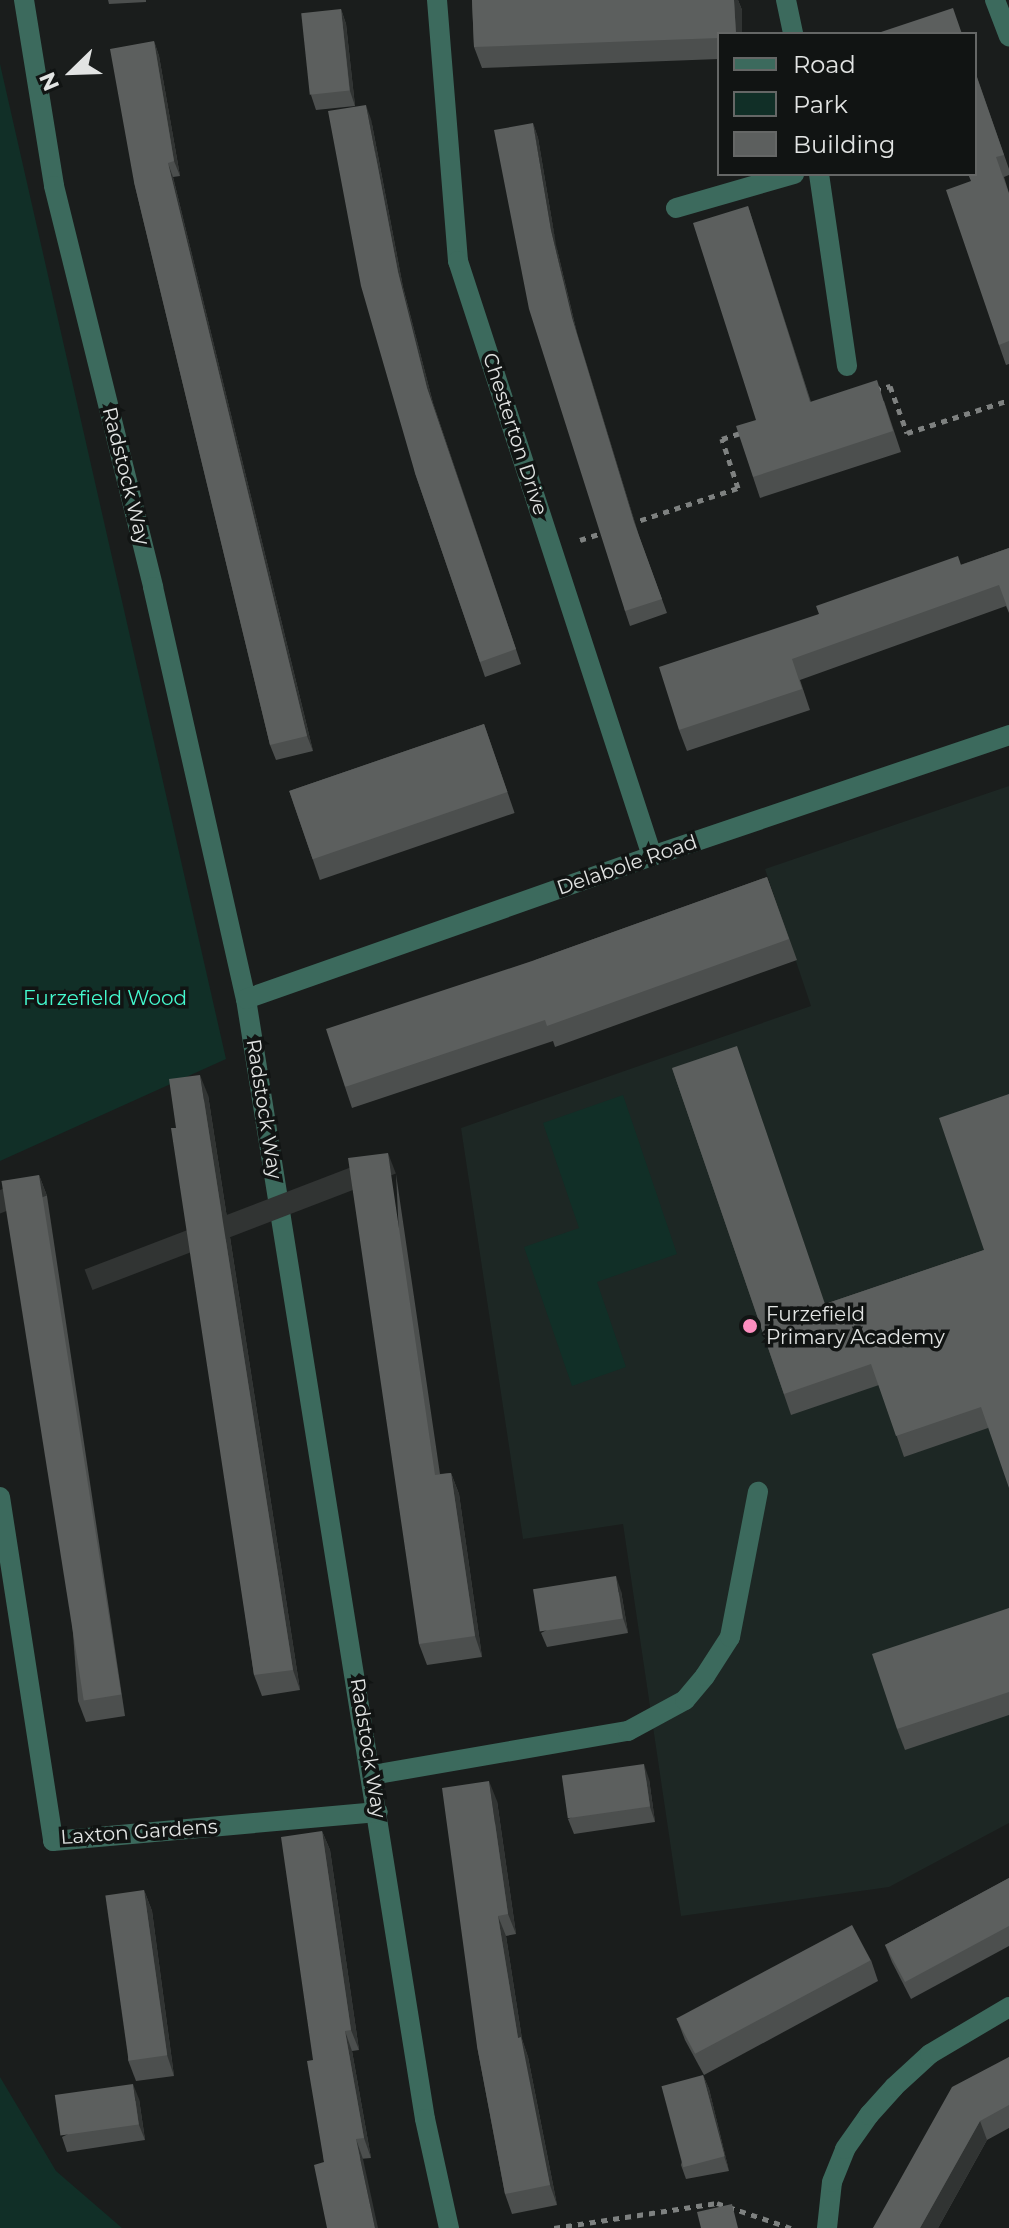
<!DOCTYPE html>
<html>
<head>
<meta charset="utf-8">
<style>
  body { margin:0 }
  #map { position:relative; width:1009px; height:2228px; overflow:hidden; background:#1a1d1c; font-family:Montserrat,sans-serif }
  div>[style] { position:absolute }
  .built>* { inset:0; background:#1d2724 }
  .green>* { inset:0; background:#112f27 }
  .path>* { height:5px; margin-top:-2.5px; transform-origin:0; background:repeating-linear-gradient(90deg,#7e8180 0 6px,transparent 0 12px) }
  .lane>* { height:20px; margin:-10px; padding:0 10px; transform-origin:10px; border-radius:10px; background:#3c6a5d }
  .street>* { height:20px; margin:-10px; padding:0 10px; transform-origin:10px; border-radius:10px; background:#3c6a5d }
  .wall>* { inset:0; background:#4c4f4e; transform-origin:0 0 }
  .shaded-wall>* { inset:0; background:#313433; transform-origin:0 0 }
  .building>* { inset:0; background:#5c5f5e; transform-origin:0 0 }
  .dots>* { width:22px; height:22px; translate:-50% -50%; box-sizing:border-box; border:4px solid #111413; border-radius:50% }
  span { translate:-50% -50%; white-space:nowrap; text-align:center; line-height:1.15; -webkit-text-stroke:7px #111413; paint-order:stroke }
  .street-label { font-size:20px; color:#e2e4e3 }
  .park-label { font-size:20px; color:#44facf }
  .poi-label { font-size:20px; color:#e2e4e3 }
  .left { translate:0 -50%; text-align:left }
  .legend { position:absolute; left:717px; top:32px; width:260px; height:144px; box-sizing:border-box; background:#111413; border:2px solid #656766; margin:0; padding:10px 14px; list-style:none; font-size:24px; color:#e2e4e3 }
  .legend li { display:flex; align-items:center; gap:16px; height:40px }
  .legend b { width:40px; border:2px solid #656766 }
  .north { position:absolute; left:32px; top:32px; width:80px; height:80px; -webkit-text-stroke:6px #111413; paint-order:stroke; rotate:247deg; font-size:22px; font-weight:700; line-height:32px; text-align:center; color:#e2e4e3 }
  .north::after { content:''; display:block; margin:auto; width:28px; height:36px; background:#e2e4e3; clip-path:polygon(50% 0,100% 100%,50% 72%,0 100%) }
</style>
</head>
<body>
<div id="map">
  <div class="built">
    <div style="clip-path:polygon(1009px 786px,1009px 1823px,889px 1887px,681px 1916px,623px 1524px,523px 1539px,461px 1128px,811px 1006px,765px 869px)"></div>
  </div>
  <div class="green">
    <div style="clip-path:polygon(0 64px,226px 1059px,0 1161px)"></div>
    <div style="clip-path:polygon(623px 1095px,677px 1254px,597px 1282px,626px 1367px,572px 1386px,524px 1247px,579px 1228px,543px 1123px)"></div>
    <div style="clip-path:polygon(0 2077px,56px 2171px,122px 2228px,0 2228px)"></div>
  </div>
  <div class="path">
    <div style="left:875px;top:390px;width:16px;rotate:-15deg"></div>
    <div style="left:890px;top:386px;width:50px;rotate:70.1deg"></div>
    <div style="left:907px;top:433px;width:107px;rotate:-17.9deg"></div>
    <div style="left:629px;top:524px;width:115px;rotate:-18.3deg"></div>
    <div style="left:738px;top:488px;width:52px;rotate:-108.1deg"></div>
    <div style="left:722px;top:439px;width:23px;rotate:-18deg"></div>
    <div style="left:580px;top:540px;width:25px;rotate:-18deg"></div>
    <div style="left:554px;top:2228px;width:165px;rotate:-8.7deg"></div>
    <div style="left:717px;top:2203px;width:78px;rotate:18.7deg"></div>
  </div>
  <div class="lane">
    <div style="left:786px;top:0;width:35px;rotate:78deg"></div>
    <div style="left:819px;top:174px;width:194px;rotate:81.7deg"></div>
    <div style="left:676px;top:208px;width:123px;rotate:-16.1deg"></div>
  </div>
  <div class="street">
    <div style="left:24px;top:0;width:188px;rotate:80.8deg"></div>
    <div style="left:54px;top:186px;width:413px;rotate:76.1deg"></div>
    <div style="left:153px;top:587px;width:422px;rotate:77.3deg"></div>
    <div style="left:246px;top:999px;width:1134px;rotate:80.92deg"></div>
    <div style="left:425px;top:2119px;width:112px;rotate:77.6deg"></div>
    <div style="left:437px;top:0;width:262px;rotate:85.4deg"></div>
    <div style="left:458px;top:261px;width:626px;rotate:71.94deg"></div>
    <div style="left:995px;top:0;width:39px;rotate:69deg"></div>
    <div style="left:246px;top:999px;width:430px;rotate:-19.4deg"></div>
    <div style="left:652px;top:856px;width:377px;rotate:-18.7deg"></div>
    <div style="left:0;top:1497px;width:348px;rotate:81.2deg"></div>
    <div style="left:53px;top:1841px;width:326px;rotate:-5.1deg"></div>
    <div style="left:372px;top:1775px;width:260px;rotate:-9.8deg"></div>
    <div style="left:628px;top:1731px;width:65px;rotate:-28.5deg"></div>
    <div style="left:685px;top:1700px;width:31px;rotate:-50deg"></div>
    <div style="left:705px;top:1676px;width:46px;rotate:-57.3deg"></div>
    <div style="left:730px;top:1637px;width:148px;rotate:-79.1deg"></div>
    <div style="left:827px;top:2228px;width:46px;rotate:-83.8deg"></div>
    <div style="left:832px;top:2182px;width:35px;rotate:-68deg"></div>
    <div style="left:845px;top:2149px;width:42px;rotate:-54.8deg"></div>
    <div style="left:869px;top:2115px;width:38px;rotate:-48deg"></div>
    <div style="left:894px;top:2087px;width:49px;rotate:-42.5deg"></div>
    <div style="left:930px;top:2054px;width:92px;rotate:-30.7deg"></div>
  </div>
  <div class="wall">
    <div style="clip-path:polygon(108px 0,146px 0,146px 2px,109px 4px)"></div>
    <div style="clip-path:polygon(472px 0,738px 0,742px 10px,742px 34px,719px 34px,719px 59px,482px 68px,474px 47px)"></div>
    <div style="clip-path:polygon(341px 9px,346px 24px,355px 106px,316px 110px,311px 95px)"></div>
    <div style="clip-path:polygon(154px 41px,159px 56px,180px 176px,173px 177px,313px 751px,276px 760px,270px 745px,134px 182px)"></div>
    <div style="clip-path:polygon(975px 71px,1009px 169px,1009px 175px,1004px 177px,1009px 193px,1009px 364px,1006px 365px,999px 345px,971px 181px)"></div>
    <div style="clip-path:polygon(371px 119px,403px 287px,433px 403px,521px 664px,485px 677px,415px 473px)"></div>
    <div style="clip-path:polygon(533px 123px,538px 138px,556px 245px,577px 333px,639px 536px,667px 613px,630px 626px,625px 611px)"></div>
    <div style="clip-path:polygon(748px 206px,811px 402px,884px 401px,901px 452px,760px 498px,753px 477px,756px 420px)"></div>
    <div style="clip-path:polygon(1009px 548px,1009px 613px,1006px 606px,800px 680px,810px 710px,687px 751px,679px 730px,819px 614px)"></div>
    <div style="left:484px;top:724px;width:94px;height:206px;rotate:71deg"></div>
    <div style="clip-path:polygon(767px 877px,797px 960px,555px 1047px,553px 1041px,352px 1108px,345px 1087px,535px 960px)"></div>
    <div style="clip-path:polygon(672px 1068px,825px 1304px,984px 1250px,1009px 1094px,988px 1428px,904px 1457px,879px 1385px,791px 1415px)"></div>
    <div style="clip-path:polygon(208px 1095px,300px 1690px,262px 1696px,254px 1675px,176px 1128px)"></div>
    <div style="clip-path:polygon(396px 1174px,440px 1474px,451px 1473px,459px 1494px,482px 1657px,427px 1665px,419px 1644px)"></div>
    <div style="clip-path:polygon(39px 1175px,47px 1196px,125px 1716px,86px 1722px,78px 1701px)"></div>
    <div style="clip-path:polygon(621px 1591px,628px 1633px,547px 1647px,541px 1633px)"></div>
    <div style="clip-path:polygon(1009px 1608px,1009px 1715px,905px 1750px,897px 1729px)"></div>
    <div style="clip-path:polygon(649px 1779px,655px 1822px,574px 1834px,568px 1819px)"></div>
    <div style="clip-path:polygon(497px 1801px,516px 1934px,506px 1936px,522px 2039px,528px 2057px,557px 2205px,512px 2214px,505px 2194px,477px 2046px)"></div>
    <div style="clip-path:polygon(322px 1831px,330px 1850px,359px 2050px,352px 2051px,371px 2158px,324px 2162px,313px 2060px)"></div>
    <div style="clip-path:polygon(1009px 1878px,1009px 1946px,911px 1999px,892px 1962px,885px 1945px)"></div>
    <div style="clip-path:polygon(144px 1890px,152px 1911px,174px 2076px,136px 2081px,128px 2060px)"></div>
    <div style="clip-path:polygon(871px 1960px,878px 1981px,704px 2075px,685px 2040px,677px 2019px)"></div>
    <div style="clip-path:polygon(1009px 2057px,1009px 2128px,987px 2140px,938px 2228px,873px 2228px)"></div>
    <div style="clip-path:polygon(703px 2075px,709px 2089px,729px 2171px,686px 2179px,681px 2165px)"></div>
    <div style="clip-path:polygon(139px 2099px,145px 2140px,67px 2152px,62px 2137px)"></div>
  </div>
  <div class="shaded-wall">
    <div style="clip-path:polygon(734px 0,738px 0,742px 10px,742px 34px,736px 34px)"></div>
    <div style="clip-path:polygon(341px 9px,346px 24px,355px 106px,350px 91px)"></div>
    <div style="clip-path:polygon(154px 41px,159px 56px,180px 176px,174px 161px)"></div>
    <div style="clip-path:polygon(366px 105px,371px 119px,403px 287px,433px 403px,521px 664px,427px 388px,398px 272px)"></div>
    <div style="clip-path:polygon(533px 123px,538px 138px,556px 245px,577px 333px,639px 536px,667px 613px,634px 522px,572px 318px,551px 230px)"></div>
    <div style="clip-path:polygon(168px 163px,173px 177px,313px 751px,307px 736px)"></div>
    <div style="clip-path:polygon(748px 206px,755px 227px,817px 423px,810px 402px)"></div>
    <div style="clip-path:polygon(200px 1075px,208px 1095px,300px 1690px,293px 1670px)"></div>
    <div style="left:388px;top:1153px;width:22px;height:325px;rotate:69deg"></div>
    <div style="left:39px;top:1175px;width:22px;height:526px;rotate:69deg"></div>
    <div style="clip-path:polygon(451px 1473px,459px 1494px,482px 1657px,475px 1636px)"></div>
    <div style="clip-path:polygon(616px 1576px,621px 1591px,628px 1633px,623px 1618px)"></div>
    <div style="clip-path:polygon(644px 1764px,649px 1779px,655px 1822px,650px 1807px)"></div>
    <div style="clip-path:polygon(489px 1781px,497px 1801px,516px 1934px,508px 1914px)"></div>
    <div style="clip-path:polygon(322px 1831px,330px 1850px,359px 2050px,351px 2030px)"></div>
    <div style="clip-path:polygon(144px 1890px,152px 1911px,174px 2076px,167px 2055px)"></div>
    <div style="clip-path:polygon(498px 1916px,506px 1936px,522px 2039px,528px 2057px,557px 2205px,550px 2185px,518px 2038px)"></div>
    <div style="clip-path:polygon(345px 2031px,352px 2051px,371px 2158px,364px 2138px)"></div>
    <div style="clip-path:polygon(703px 2075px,709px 2089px,729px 2171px,724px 2156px)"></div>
    <div style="clip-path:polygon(133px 2084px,139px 2099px,145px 2140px,139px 2125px)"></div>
    <div style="clip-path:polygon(980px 2121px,987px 2140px,938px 2228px,920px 2228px)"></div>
    <div style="clip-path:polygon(356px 2139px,363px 2159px,378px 2228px,375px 2228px)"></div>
  </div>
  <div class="building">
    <div style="clip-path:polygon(472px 0,734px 0,736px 34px,719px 34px,719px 38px,474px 47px)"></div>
    <div style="clip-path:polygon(953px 8px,962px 34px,875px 34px)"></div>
    <div style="left:341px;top:9px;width:82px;height:40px;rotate:84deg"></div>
    <div style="clip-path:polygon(154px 41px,174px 161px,168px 163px,307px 736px,270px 745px,134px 182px,110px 49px)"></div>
    <div style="clip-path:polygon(975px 72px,1004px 155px,996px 157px,1009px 194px,1009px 341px,999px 345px,946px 190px,971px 181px,968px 174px,975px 174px)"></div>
    <div style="clip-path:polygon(366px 105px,398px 272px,427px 388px,516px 649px,480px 662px,415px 473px,361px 286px,328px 111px)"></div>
    <div style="clip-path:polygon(533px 123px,551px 230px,572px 318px,634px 522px,662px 599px,625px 611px,529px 309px,494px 130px)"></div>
    <div style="clip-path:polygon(748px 206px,810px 402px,877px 380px,893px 431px,753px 477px,736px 426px,756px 420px,693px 223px)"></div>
    <div style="clip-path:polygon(1009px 548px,1009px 612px,999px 585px,792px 659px,802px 689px,679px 730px,659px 667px,819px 614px,816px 606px,958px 556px,961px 565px)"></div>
    <div style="left:484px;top:724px;width:72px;height:206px;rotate:71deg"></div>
    <div style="clip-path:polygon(767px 877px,789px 939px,547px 1026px,545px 1020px,345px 1087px,326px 1029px,535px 960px)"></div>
    <div style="clip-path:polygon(737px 1046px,825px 1304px,984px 1250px,939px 1118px,1009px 1094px,1009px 1488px,981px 1407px,896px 1436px,871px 1364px,784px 1394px,672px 1068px)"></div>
    <div style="clip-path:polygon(200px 1075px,293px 1670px,254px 1675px,171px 1128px,176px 1128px,169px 1079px)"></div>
    <div style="clip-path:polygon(388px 1153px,435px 1475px,451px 1473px,475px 1636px,419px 1644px,348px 1158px)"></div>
    <div style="left:39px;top:1175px;width:526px;height:38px;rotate:81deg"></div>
    <div style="left:616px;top:1576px;width:43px;height:84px;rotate:81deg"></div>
    <div style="clip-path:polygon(1009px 1608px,1009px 1692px,897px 1729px,872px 1654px)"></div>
    <div style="left:644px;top:1764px;width:43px;height:83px;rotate:82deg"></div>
    <div style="clip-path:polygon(489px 1781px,508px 1914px,498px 1916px,518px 2038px,521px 2037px,550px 2185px,505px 2194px,477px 2046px,442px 1788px)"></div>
    <div style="clip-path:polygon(322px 1831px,351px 2030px,345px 2031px,364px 2138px,356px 2139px,375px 2228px,327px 2228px,314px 2165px,324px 2162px,307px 2061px,313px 2060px,281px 1837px)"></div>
    <div style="clip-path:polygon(1009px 1878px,1009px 1926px,905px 1982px,885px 1945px)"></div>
    <div style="left:144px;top:1890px;width:167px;height:39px;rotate:82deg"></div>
    <div style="left:852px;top:1925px;width:40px;height:199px;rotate:62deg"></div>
    <div style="clip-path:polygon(1009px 2057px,1009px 2105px,980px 2121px,920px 2228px,873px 2228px,952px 2087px)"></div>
    <div style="left:703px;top:2075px;width:84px;height:43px;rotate:75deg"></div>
    <div style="left:133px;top:2084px;width:41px;height:79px;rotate:82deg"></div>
    <div style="clip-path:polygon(732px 2204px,738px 2228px,701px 2228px,697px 2212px)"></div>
  </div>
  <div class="dots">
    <div style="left:750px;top:1326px;background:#fd8ebf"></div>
  </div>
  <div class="street-label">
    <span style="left:515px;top:434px;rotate:72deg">Chesterton Drive</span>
    <span style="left:126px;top:476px;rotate:76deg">Radstock Way</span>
    <span style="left:627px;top:865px;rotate:-19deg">Delabole Road</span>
    <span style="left:264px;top:1109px;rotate:81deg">Radstock Way</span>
    <span style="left:368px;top:1748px;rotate:81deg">Radstock Way</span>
    <span style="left:139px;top:1832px;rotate:-4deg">Laxton Gardens</span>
  </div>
  <div class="park-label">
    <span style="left:105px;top:998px">Furzefield Wood</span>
  </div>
  <div class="poi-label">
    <span class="left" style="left:766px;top:1326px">Furzefield<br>Primary Academy</span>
  </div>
  <ul class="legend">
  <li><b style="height:10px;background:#3c6a5d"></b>Road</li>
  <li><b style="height:22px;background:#112f27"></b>Park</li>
  <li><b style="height:22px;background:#5c5f5e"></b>Building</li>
  </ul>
  <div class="north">N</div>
</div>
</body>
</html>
